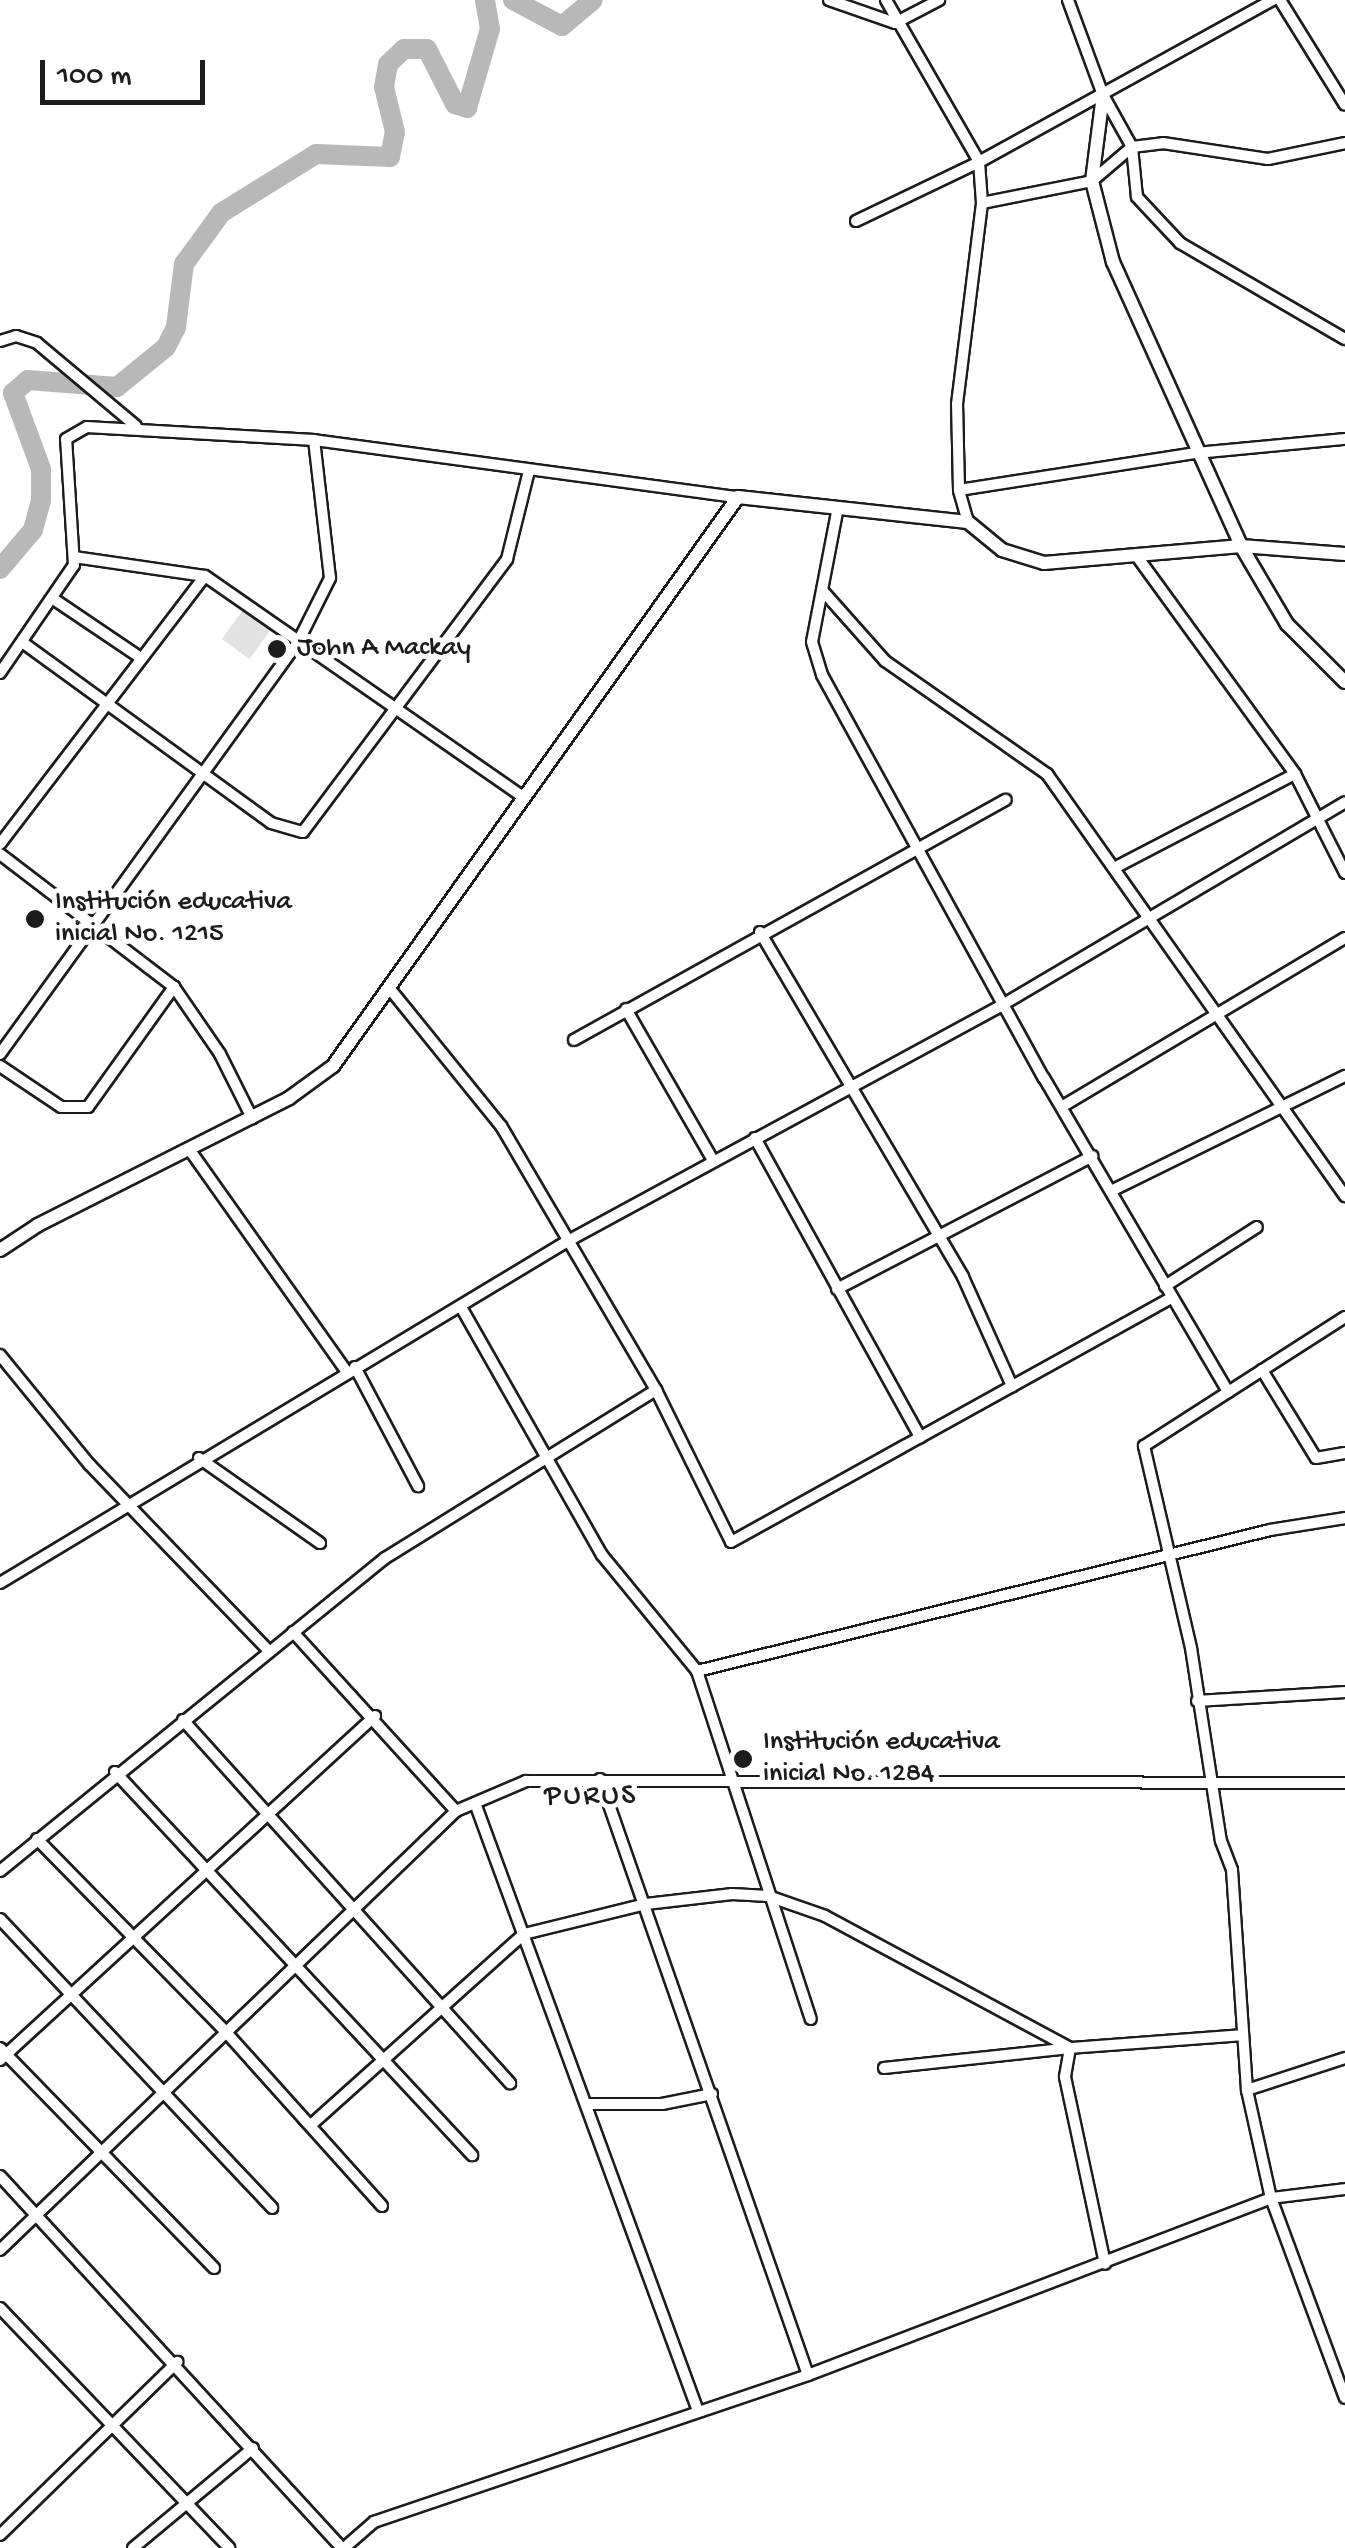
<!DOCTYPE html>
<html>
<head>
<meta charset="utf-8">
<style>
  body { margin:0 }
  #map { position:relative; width:1345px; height:2548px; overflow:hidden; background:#fff; font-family:"Gochi Hand",sans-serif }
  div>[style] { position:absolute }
  .green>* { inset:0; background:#e2e2e2; transform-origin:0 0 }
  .river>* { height:20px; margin:-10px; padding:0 10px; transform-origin:10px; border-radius:10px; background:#b8b8b8 }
  .roads { filter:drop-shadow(2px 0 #1c1c1c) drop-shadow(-2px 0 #1c1c1c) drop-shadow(0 2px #1c1c1c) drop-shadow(0 -2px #1c1c1c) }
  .minor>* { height:10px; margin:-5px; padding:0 5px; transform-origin:5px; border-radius:5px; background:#fff }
  .tertiary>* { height:12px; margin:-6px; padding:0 6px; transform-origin:6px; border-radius:6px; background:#fff }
  .dots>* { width:28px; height:28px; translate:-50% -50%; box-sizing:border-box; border:5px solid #fff; border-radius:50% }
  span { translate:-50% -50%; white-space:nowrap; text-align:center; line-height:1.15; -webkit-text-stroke:10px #fff; paint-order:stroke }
  .poi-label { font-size:28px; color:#1c1c1c }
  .left { translate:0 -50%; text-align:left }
  .neighbourhood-label { font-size:30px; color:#1c1c1c; letter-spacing:2.5px }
  .scale { position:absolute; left:40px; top:60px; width:165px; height:45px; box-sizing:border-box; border:5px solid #1c1c1c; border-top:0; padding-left:12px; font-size:30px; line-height:35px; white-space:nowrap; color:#1c1c1c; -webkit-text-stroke:8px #fff; paint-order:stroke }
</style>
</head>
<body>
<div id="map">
  <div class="green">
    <div style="left:243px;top:610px;width:34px;height:36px;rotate:36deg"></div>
  </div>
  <div class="river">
    <div style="left:513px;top:0;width:55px;rotate:28deg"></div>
    <div style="left:562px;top:26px;width:40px;rotate:-40deg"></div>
    <div style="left:0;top:569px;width:51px;rotate:-49.8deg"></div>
    <div style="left:33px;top:530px;width:31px;rotate:-75deg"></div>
    <div style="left:41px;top:500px;width:31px;rotate:-90deg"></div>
    <div style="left:41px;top:469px;width:81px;rotate:-110.2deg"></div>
    <div style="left:13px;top:393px;width:20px;rotate:-41deg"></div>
    <div style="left:28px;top:380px;width:89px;rotate:4.5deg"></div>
    <div style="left:117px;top:387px;width:63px;rotate:-39.2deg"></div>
    <div style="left:166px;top:347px;width:22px;rotate:-63deg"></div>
    <div style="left:176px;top:327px;width:64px;rotate:-82.8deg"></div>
    <div style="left:184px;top:264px;width:63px;rotate:-54deg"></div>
    <div style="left:221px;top:213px;width:112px;rotate:-31.8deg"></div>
    <div style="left:316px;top:154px;width:74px;rotate:2.3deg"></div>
    <div style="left:390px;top:157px;width:25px;rotate:-79deg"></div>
    <div style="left:395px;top:132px;width:46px;rotate:-103.7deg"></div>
    <div style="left:384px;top:87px;width:23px;rotate:-80deg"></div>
    <div style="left:388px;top:64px;width:22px;rotate:-43deg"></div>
    <div style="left:404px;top:49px;width:23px"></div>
    <div style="left:427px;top:49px;width:62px;rotate:63deg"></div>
    <div style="left:455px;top:104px;width:13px;rotate:18deg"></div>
    <div style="left:467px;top:108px;width:82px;rotate:-73.8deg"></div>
    <div style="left:490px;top:29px;width:29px;rotate:-100deg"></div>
  </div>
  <div class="roads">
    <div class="minor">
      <div style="left:829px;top:0;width:70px;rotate:19.2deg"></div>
      <div style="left:895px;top:23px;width:50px;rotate:-27.6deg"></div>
      <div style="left:886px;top:0;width:187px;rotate:60.1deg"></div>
      <div style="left:979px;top:162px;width:41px;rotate:85.8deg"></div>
      <div style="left:1068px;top:0;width:101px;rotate:69.8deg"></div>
      <div style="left:1103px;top:95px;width:60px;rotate:60.9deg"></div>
      <div style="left:1132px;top:147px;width:50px;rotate:84.3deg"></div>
      <div style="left:1137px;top:197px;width:63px;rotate:46.9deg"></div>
      <div style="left:1180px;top:243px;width:191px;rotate:30.2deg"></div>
      <div style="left:1280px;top:0;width:123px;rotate:58.2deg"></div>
      <div style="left:856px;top:221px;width:136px;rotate:-25.6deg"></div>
      <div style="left:979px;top:162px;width:336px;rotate:-28.9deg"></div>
      <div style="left:0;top:341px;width:17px;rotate:-17deg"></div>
      <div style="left:16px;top:336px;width:22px;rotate:18deg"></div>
      <div style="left:37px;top:343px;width:129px;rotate:40deg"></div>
      <div style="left:959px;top:490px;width:240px;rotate:-8.9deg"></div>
      <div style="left:1196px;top:453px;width:150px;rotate:-5.4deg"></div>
      <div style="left:838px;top:507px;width:137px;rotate:100.9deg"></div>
      <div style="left:812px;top:642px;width:34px;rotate:73deg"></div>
      <div style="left:822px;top:675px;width:460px;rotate:61.2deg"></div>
      <div style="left:1044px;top:1078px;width:364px;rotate:59.6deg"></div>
      <div style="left:968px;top:522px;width:33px;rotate:-106deg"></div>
      <div style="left:959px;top:490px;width:86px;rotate:-91.3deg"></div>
      <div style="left:957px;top:404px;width:203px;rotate:-82.9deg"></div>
      <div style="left:982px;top:203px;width:112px;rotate:-11.3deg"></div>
      <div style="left:1092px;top:181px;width:52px;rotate:-40.4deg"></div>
      <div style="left:1132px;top:147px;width:31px;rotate:-7deg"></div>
      <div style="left:1163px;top:143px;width:106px;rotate:8.7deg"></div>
      <div style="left:1268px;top:159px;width:79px;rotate:-11.7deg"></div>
      <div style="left:1136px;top:555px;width:271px;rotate:54deg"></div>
      <div style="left:1295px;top:774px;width:111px;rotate:63.2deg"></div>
      <div style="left:74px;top:557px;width:132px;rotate:8.3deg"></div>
      <div style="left:822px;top:590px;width:95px;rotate:48.4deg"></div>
      <div style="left:885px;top:661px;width:198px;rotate:34.9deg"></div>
      <div style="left:1047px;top:774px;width:517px;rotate:54.77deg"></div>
      <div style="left:52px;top:598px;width:107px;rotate:34deg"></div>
      <div style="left:22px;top:642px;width:308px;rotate:36deg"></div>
      <div style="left:271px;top:823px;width:33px;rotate:16deg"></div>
      <div style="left:303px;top:832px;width:341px;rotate:-53.2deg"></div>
      <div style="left:507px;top:559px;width:91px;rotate:-76deg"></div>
      <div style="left:0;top:673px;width:131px;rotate:-55.6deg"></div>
      <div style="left:74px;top:565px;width:126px;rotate:-93.6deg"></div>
      <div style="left:66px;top:439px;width:24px;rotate:-30deg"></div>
      <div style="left:87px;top:427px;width:227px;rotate:3.3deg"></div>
      <div style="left:314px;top:440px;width:428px;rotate:7.7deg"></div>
      <div style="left:0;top:844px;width:337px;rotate:-52.6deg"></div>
      <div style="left:205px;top:576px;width:387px;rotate:34.8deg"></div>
      <div style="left:0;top:854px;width:219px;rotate:37.4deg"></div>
      <div style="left:174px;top:987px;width:81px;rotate:55.5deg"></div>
      <div style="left:220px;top:1054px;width:72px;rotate:63.4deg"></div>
      <div style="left:1118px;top:866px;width:199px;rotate:-27.5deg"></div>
      <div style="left:760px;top:932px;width:400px;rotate:59.5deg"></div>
      <div style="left:963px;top:1277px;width:120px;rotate:65.8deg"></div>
      <div style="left:626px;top:1009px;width:174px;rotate:60.1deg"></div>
      <div style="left:574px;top:1040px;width:494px;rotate:-29.1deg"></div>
      <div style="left:0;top:1054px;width:508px;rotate:-54.12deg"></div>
      <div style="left:298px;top:642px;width:72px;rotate:-63.4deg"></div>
      <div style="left:330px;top:578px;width:139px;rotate:-96.6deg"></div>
      <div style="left:0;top:1066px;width:73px;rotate:33.9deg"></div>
      <div style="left:61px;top:1107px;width:27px"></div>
      <div style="left:88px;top:1107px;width:148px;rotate:-54.4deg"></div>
      <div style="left:1063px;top:1106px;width:328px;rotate:-30.8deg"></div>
      <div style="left:755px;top:1138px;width:342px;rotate:61.1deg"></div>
      <div style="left:189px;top:1149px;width:273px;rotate:54.7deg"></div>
      <div style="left:1111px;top:1191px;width:261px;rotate:-26.2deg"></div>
      <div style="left:1165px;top:1286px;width:109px;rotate:-32.7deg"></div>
      <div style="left:837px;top:1289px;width:288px;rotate:-27.5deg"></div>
      <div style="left:461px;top:1307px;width:285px;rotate:60.4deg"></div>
      <div style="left:602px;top:1555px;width:150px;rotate:50.7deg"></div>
      <div style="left:697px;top:1671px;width:366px;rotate:71.9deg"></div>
      <div style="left:1345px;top:1317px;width:239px;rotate:147.3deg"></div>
      <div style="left:1144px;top:1446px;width:207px;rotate:76.9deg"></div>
      <div style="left:1191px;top:1648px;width:195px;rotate:81.2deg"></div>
      <div style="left:1221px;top:1841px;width:31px;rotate:69deg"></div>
      <div style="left:1232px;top:1870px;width:221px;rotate:86.1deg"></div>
      <div style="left:1247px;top:2090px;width:111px;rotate:77.5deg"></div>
      <div style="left:1271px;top:2198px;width:213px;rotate:69.7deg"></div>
      <div style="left:0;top:1355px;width:141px;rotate:50.8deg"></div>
      <div style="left:89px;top:1464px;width:260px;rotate:46.1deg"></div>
      <div style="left:355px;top:1367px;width:135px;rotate:62.1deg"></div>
      <div style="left:1262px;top:1370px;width:103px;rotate:58.5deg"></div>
      <div style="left:1316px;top:1458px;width:29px;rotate:-10deg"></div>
      <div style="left:656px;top:1390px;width:169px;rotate:63.7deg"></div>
      <div style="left:731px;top:1542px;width:503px;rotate:-29.01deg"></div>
      <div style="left:199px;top:1458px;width:148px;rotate:35.1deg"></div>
      <div style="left:0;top:1583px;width:661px;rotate:-31.07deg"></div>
      <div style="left:566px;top:1242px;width:498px;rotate:-28.5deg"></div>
      <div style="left:1004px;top:1004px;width:396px;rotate:-30.6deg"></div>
      <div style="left:293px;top:1632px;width:242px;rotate:47.7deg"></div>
      <div style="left:697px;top:1671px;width:590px;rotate:-13.82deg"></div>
      <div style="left:1270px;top:1530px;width:76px;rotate:-9.1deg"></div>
      <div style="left:1197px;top:1701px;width:148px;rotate:-3.5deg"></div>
      <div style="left:183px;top:1720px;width:489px;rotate:48deg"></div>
      <div style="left:115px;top:1772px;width:524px;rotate:47.01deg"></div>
      <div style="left:600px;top:1779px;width:631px;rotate:70.76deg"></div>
      <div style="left:475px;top:1803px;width:648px;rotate:69.86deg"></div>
      <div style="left:37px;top:1839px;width:269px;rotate:45.6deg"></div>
      <div style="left:225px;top:2031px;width:235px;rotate:48.1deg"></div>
      <div style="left:0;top:1871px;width:496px;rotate:-39.1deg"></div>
      <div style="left:385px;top:1558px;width:319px;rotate:-31.8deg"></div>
      <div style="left:656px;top:1390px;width:306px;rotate:-120.4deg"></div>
      <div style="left:501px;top:1126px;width:175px;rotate:-129deg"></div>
      <div style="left:0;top:1919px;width:397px;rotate:46.7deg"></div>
      <div style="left:0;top:2048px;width:307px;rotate:45.8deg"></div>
      <div style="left:0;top:2060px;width:509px;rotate:-42.53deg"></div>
      <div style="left:884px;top:2068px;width:187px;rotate:-6.1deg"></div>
      <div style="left:1070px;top:2048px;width:29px;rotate:100deg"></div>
      <div style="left:1065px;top:2077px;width:191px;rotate:77.9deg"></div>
      <div style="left:1247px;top:2090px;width:103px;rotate:-18.1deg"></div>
      <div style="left:587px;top:2104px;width:75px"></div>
      <div style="left:662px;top:2104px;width:51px;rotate:-11.3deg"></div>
      <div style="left:312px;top:2124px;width:285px;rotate:-41.9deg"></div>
      <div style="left:524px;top:1934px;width:126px;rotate:-13.8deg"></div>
      <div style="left:646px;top:1904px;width:87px;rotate:-6.6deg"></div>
      <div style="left:732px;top:1894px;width:36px;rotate:3deg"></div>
      <div style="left:768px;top:1896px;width:60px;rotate:19.3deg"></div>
      <div style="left:825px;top:1916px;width:278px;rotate:28.3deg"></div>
      <div style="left:1070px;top:2048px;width:173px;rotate:-4.3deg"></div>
      <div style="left:0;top:2176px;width:505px;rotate:47.41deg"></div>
      <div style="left:0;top:2250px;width:633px;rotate:-43.91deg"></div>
      <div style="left:456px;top:1811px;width:76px;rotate:-23.2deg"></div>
      <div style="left:526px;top:1781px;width:819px;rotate:0.14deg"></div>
      <div style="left:0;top:2308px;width:332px;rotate:46.3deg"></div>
      <div style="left:0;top:2535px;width:248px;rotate:-44.3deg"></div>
      <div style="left:133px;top:2548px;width:156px;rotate:-39.8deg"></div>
      <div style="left:344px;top:2548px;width:40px;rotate:-41deg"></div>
      <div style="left:374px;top:2522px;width:458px;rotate:-18.7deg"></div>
      <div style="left:808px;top:2375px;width:496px;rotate:-20.9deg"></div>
      <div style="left:1271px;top:2198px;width:75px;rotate:-6.9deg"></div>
    </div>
    <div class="tertiary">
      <div style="left:1103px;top:95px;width:87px;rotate:97.3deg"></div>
      <div style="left:1092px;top:181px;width:84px;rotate:75.5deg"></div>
      <div style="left:1113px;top:262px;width:312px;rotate:65.7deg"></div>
      <div style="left:1241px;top:546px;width:91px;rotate:59.5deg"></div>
      <div style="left:1287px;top:624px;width:82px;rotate:45deg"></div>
      <div style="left:0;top:1250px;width:45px;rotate:-33.3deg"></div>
      <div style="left:38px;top:1225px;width:281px;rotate:-26.8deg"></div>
      <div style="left:289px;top:1098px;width:54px;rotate:-36deg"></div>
      <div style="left:333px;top:1066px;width:698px;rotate:-54.56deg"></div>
      <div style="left:738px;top:497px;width:231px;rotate:6.2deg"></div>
      <div style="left:968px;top:522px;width:44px;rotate:39.5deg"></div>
      <div style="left:1002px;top:550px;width:44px;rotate:17.2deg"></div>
      <div style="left:1044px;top:563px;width:198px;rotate:-4.9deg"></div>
      <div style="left:1241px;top:546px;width:104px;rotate:4.4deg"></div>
    </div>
  </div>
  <div class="dots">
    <div style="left:277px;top:649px;background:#1c1c1c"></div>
    <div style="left:35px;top:919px;background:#1c1c1c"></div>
    <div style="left:743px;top:1759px;background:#1c1c1c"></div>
  </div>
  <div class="poi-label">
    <span class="left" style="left:297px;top:649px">John A Mackay</span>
    <span class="left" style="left:55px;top:919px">Institución educativa<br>inicial No. 1215</span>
    <span class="left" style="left:763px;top:1759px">Institución educativa<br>inicial No. 1284</span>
  </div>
  <div class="neighbourhood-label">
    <span style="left:591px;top:1798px">PURUS</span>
  </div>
  <div class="scale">100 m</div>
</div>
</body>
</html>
